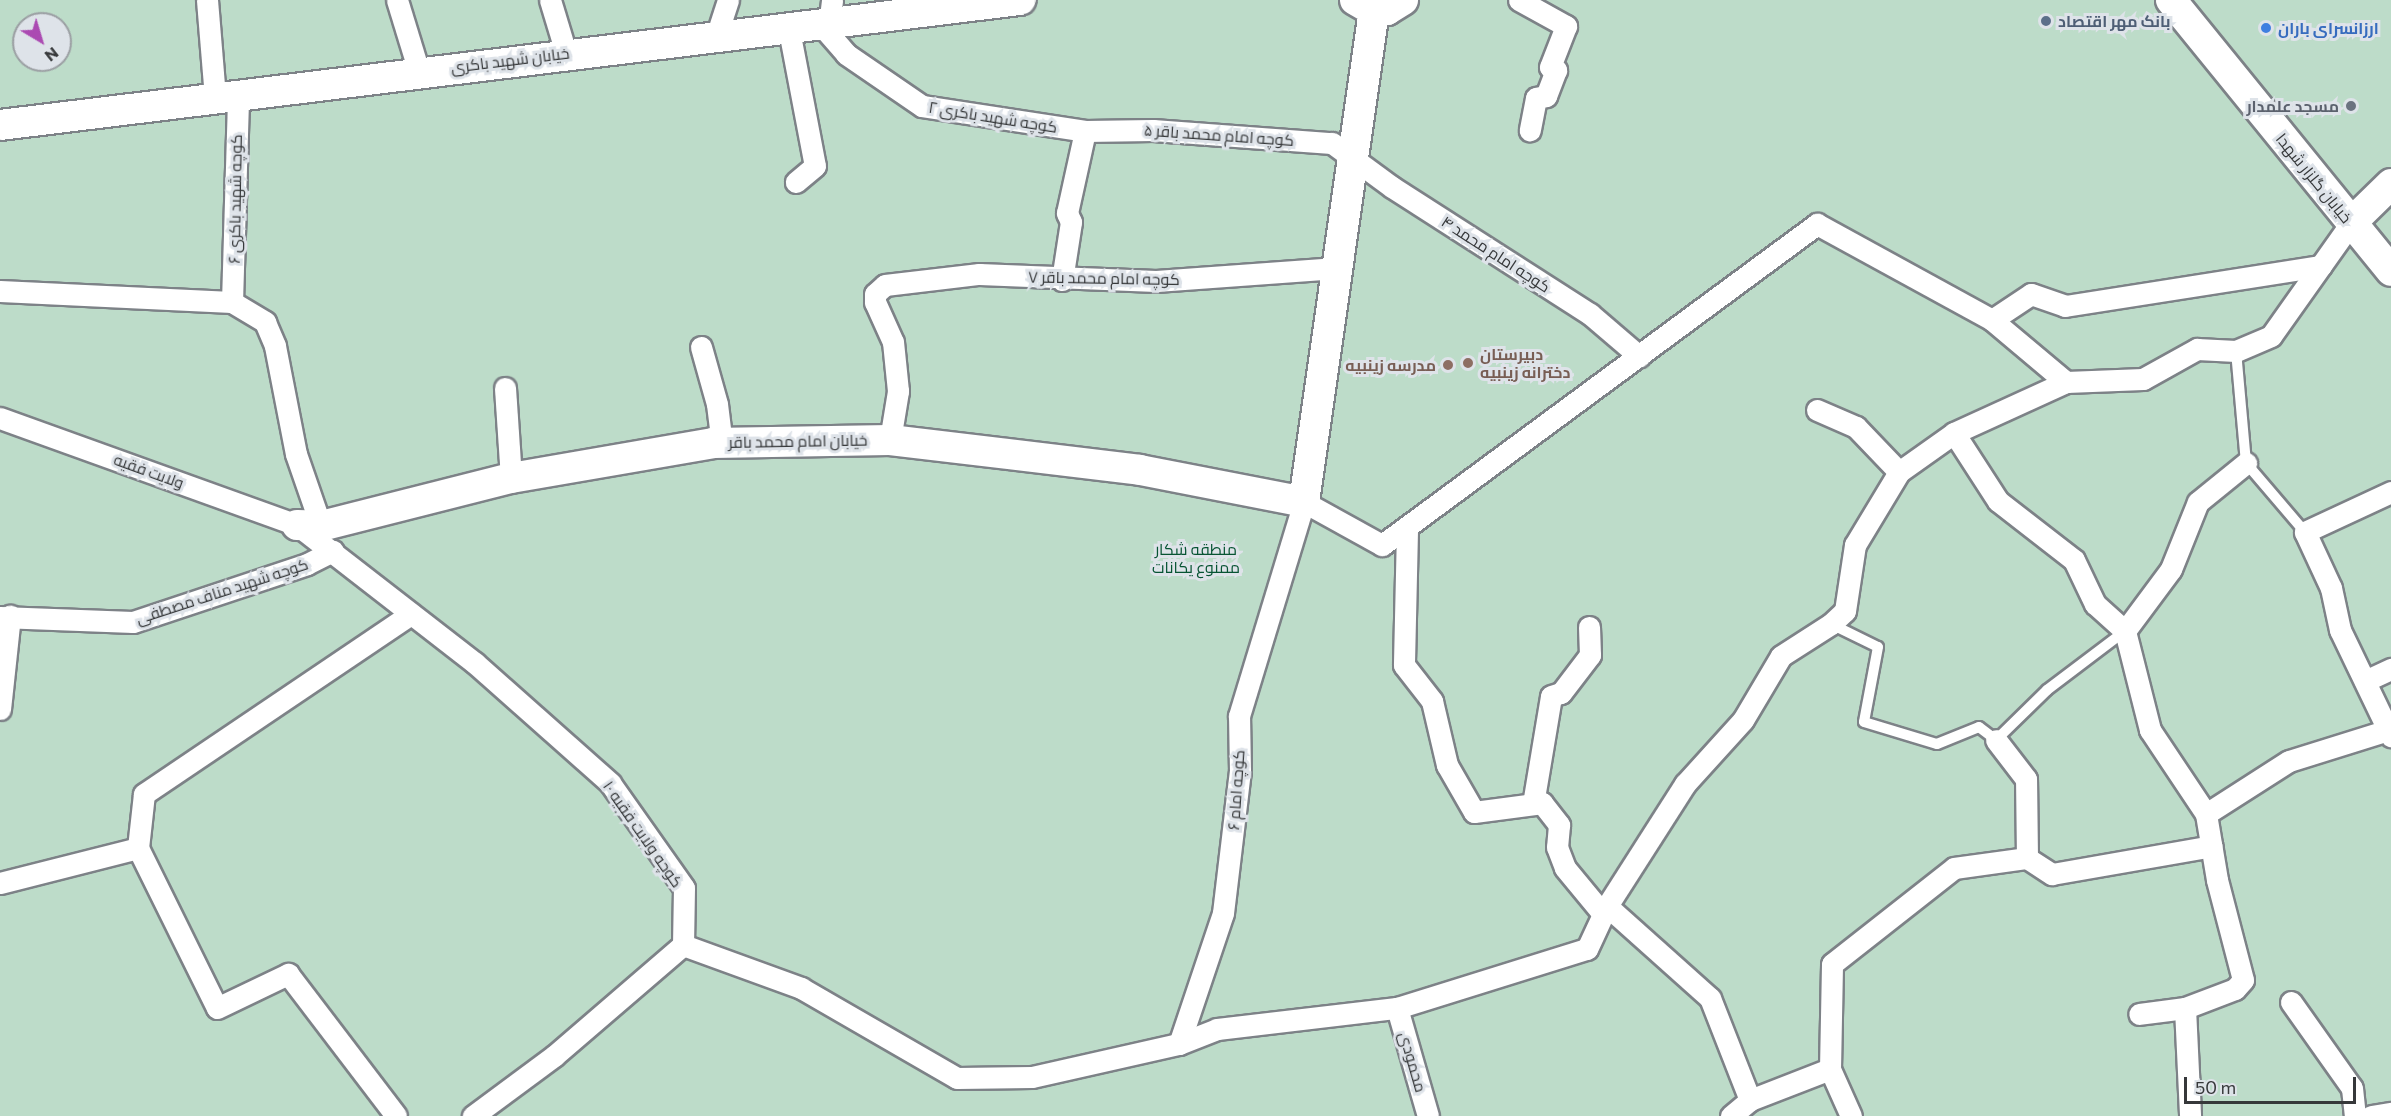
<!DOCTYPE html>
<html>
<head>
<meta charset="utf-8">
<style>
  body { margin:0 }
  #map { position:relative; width:2391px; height:1116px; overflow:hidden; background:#dee3e9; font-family:Commissioner,Cairo,sans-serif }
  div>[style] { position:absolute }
  .green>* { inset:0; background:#bddcc9 }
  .roads { filter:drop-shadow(2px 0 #7d8287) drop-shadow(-2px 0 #7d8287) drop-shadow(0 2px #7d8287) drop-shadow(0 -2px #7d8287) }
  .lane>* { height:10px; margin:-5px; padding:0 5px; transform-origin:5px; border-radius:5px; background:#fff }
  .street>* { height:21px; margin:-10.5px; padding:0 10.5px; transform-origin:10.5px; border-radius:10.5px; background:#fff }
  .secondary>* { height:30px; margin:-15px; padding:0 15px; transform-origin:15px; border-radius:15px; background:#fff }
  .dots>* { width:16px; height:16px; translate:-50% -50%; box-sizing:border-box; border:3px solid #dee3e9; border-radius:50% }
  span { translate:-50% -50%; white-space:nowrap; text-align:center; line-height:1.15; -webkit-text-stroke:6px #dee3e9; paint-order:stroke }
  .service-label { font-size:16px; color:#4e5e75; font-weight:700 }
  .left { translate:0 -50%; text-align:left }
  .shop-label { font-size:16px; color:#366cbe; font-weight:700 }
  .street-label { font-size:16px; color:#36383a }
  .worship-label { font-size:16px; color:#5b616d; font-weight:700 }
  .right { translate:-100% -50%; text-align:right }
  .education-label { font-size:16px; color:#785e54; font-weight:700 }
  .park-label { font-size:16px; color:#075433 }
  .north { position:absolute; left:12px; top:12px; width:60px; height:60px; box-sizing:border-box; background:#dee3e9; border:2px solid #9b9fa3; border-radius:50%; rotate:142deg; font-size:16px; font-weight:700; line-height:24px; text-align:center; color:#36383a }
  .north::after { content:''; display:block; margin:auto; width:21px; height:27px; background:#ab4ab2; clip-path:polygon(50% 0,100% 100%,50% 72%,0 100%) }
  .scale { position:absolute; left:2184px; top:1077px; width:172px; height:27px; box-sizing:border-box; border:3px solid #36383a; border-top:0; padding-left:8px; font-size:18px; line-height:21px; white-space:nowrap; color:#36383a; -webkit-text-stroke:4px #dee3e9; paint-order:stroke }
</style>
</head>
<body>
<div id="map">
  <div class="green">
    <div style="clip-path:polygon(evenodd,0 0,2391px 0,2391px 1116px,0 1116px,0 0,24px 24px,60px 24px,60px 60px,24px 60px,24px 24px)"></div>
  </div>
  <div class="roads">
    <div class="lane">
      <div style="left:2236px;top:351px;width:112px;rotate:84.9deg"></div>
      <div style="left:2246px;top:463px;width:91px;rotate:49.5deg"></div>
      <div style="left:1831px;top:624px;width:52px;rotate:26.1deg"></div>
      <div style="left:1878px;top:647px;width:76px;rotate:100.6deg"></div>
      <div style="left:1864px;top:722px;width:76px;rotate:16.8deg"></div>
      <div style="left:1937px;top:744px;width:45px;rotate:-22deg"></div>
      <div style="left:1979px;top:727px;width:21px;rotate:37deg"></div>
      <div style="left:1996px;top:740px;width:71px;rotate:-44.4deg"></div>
      <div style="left:2047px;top:690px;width:98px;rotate:-37.1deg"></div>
    </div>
    <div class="street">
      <div style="left:207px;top:0;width:98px;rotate:85.3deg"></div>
      <div style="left:397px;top:0;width:75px;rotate:73deg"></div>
      <div style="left:550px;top:0;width:55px;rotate:73.2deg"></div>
      <div style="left:1519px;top:0;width:54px;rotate:29deg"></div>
      <div style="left:1566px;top:26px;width:44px;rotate:111.3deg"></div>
      <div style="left:1550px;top:67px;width:7px;rotate:27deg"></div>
      <div style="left:1556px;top:70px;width:28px;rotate:111deg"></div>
      <div style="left:1546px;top:96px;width:10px;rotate:169deg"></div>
      <div style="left:1536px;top:98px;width:33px;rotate:101deg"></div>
      <div style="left:829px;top:25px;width:25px;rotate:-83deg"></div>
      <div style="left:822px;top:26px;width:37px;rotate:49deg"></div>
      <div style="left:846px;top:54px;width:92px;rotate:34.4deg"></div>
      <div style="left:922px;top:106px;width:165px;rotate:8.7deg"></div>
      <div style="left:1085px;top:131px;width:68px;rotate:-0.8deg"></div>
      <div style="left:1153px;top:130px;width:179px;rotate:4.2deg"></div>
      <div style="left:1332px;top:143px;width:74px;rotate:36.3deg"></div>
      <div style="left:1392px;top:187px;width:235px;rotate:32.7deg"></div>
      <div style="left:1590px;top:314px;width:65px;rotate:40.6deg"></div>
      <div style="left:789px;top:30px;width:138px;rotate:79.2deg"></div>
      <div style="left:815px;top:166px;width:25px;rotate:140deg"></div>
      <div style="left:716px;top:37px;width:39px;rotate:-72deg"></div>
      <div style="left:1062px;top:280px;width:59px;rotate:-81.2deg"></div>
      <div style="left:1071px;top:222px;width:10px;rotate:-114deg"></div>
      <div style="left:1067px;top:213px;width:84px;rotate:-77.6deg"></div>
      <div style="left:0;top:291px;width:232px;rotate:2.7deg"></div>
      <div style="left:232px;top:302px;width:39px;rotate:31deg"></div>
      <div style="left:265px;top:322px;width:26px;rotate:67deg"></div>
      <div style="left:275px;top:346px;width:110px;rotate:79deg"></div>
      <div style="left:296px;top:454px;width:76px;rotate:70.9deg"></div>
      <div style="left:232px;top:302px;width:207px;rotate:-88.3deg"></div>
      <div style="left:1992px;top:320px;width:47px;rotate:-33.7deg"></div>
      <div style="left:2031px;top:294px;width:36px;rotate:19deg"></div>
      <div style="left:2065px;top:306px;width:259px;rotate:-8.9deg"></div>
      <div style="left:701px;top:347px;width:59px;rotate:74.3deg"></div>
      <div style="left:717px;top:404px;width:39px;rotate:83deg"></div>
      <div style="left:505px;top:388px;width:90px;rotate:86.2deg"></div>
      <div style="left:1817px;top:410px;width:43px;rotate:23.6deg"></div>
      <div style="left:1856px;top:427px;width:62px;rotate:46.3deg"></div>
      <div style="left:0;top:418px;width:316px;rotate:19.8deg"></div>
      <div style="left:297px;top:525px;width:225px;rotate:37.8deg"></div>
      <div style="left:475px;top:663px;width:181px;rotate:41.6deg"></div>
      <div style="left:610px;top:783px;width:128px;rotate:54.8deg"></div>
      <div style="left:684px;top:888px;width:57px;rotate:91deg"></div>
      <div style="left:683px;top:945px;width:170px;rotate:139.3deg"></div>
      <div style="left:554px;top:1056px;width:101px;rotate:143.5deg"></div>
      <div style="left:1954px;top:433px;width:81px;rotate:57.1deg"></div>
      <div style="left:1998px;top:501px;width:96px;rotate:37.8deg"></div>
      <div style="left:2074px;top:560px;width:49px;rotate:64.5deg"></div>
      <div style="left:2095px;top:604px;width:40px;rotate:42deg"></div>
      <div style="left:2125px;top:631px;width:102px;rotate:75.8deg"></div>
      <div style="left:2150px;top:730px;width:101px;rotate:56.3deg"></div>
      <div style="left:2206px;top:814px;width:67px;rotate:80.5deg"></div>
      <div style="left:2217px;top:880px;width:103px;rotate:75.4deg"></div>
      <div style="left:2243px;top:980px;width:12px;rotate:132deg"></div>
      <div style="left:2235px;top:989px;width:53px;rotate:159.2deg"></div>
      <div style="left:2185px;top:1008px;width:46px;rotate:172.6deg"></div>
      <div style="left:890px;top:440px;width:50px;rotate:-80.7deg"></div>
      <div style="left:898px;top:391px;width:49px;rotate:-95.8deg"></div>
      <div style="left:893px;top:342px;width:44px;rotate:-114.2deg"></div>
      <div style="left:875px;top:302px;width:8px;rotate:-90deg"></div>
      <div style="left:875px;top:294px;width:13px;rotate:-42deg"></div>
      <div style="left:885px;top:285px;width:95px;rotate:-6.7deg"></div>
      <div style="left:979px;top:274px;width:177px;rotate:2.3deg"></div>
      <div style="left:1156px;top:281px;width:181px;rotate:-4.1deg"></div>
      <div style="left:2391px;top:492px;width:95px;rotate:155.1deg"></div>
      <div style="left:2305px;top:532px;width:62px;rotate:65.1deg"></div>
      <div style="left:2331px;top:588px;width:43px;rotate:77.9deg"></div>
      <div style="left:2340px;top:630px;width:118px;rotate:64.3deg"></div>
      <div style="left:1407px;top:530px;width:135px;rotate:91.3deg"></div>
      <div style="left:1404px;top:665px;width:46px;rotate:52.1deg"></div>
      <div style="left:1432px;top:701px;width:66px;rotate:76.8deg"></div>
      <div style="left:1447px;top:765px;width:54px;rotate:60.1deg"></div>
      <div style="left:1474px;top:812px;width:69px;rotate:-7.5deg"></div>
      <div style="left:1542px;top:803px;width:28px;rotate:52deg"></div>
      <div style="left:1559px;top:825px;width:22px;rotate:95deg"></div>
      <div style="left:1557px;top:847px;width:22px;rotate:69deg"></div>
      <div style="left:1565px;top:868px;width:60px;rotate:50.4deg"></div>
      <div style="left:0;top:617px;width:133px;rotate:2.2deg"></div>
      <div style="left:133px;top:622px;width:183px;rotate:-18.4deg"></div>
      <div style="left:307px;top:564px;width:29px;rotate:-27deg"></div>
      <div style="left:2125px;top:631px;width:77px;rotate:-53.4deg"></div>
      <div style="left:2171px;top:569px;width:72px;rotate:-68.1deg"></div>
      <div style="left:2198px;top:502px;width:62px;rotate:-39.1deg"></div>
      <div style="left:2365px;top:681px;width:29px;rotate:-25deg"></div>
      <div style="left:0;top:709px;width:94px;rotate:-83.9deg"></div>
      <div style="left:1533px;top:804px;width:109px;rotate:-80.5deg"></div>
      <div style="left:1551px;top:696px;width:10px;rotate:-17deg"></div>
      <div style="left:1561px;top:693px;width:48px;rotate:-52.7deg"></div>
      <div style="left:1590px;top:655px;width:28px;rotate:-92deg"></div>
      <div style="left:2206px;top:814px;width:98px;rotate:-32.6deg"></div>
      <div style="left:2289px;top:761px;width:104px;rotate:-17.4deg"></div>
      <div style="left:138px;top:848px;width:178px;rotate:63.7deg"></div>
      <div style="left:217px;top:1008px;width:79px;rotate:-25.6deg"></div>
      <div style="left:288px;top:974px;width:178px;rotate:52.7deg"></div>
      <div style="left:2027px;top:858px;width:30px;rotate:33deg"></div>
      <div style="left:2052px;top:874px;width:162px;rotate:-9.9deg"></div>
      <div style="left:0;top:883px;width:142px;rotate:-14.2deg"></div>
      <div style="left:138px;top:848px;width:54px;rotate:-83.7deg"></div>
      <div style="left:144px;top:794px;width:322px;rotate:-34deg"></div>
      <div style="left:1607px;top:906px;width:138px;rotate:41.8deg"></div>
      <div style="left:1710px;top:998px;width:110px;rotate:68.6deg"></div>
      <div style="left:1750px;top:1100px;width:86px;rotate:-21.2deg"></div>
      <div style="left:683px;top:945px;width:126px;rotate:20deg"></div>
      <div style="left:801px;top:988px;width:180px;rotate:30deg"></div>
      <div style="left:957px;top:1078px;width:75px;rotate:-0.8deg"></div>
      <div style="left:1032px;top:1077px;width:151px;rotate:-12.7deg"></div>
      <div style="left:1179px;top:1044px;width:41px;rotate:-21.5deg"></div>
      <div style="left:1217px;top:1029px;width:181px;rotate:-6.7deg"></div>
      <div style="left:1397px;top:1008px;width:199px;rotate:-17.3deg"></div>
      <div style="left:1587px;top:949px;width:47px;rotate:-65.1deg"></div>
      <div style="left:1607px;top:906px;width:145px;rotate:-57.4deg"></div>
      <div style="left:1685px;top:784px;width:86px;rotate:-47.8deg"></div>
      <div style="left:1743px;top:720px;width:74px;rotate:-59.3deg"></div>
      <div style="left:1781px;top:656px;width:59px;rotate:-32.6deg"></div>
      <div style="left:1831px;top:624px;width:19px;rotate:-43deg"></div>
      <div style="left:1845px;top:611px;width:67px;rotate:-81.4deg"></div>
      <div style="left:1855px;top:545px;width:85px;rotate:-58.9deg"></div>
      <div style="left:1899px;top:472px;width:67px;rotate:-35.3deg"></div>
      <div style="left:1954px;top:433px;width:123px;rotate:-24.5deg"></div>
      <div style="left:2291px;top:1002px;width:105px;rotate:54.7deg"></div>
      <div style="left:2352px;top:1088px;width:28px;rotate:84deg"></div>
      <div style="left:1397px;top:1008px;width:112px;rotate:74deg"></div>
      <div style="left:2185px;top:1008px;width:108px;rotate:87.3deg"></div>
      <div style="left:1179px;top:1044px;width:138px;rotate:-71.4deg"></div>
      <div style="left:1223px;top:913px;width:143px;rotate:-83.2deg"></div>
      <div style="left:1240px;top:771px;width:55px;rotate:-91deg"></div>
      <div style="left:1239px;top:716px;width:224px;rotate:-73.1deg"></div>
      <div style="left:1304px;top:502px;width:89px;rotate:28.9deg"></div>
      <div style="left:1382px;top:545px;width:541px;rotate:-36.42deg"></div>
      <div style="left:1817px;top:224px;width:200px;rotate:28.7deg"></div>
      <div style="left:1992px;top:320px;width:97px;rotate:40deg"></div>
      <div style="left:2066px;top:382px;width:77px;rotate:-2.2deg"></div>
      <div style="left:2143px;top:379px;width:62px;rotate:-29.1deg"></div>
      <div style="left:2197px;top:349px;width:39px;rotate:3deg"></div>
      <div style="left:2236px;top:351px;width:38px;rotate:-23deg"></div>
      <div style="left:2271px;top:336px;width:138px;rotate:-54.7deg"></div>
      <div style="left:1731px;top:1116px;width:25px;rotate:-40deg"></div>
      <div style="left:1851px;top:1116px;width:51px;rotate:-114.1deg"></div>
      <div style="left:1830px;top:1069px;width:105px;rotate:-88.9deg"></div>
      <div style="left:1832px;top:964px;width:155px;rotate:-38.2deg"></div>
      <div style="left:1954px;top:868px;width:74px;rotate:-7.8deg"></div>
      <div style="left:2027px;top:858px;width:79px;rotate:-90.7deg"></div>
      <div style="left:2026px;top:779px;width:49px;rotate:-127.6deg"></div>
      <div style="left:2371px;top:1116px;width:20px;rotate:-9deg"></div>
    </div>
    <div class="secondary">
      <div style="left:1355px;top:0;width:22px;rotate:30deg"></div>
      <div style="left:1374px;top:11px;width:13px;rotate:-4deg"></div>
      <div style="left:1387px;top:10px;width:19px;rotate:-32deg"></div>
      <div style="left:2171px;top:0;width:349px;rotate:50.9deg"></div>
      <div style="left:0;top:125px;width:1028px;rotate:-6.99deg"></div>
      <div style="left:2351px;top:223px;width:56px;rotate:-44.3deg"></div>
      <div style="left:297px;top:525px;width:24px;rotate:2deg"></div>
      <div style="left:321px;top:526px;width:196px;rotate:-14.2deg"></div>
      <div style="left:511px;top:478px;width:205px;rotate:-9.8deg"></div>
      <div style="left:713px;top:443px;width:177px;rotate:-1deg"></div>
      <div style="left:890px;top:440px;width:252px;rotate:6.8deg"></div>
      <div style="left:1140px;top:470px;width:167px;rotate:11deg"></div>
      <div style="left:1304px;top:502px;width:496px;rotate:-81.9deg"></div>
    </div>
  </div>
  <div class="dots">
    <div style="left:2046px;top:21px;background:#5c6f8a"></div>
    <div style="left:2266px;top:28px;background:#3f7fe0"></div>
    <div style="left:2351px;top:106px;background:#6b7280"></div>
    <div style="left:1468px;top:363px;background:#8d6e63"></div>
    <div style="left:1448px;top:365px;background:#8d6e63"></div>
  </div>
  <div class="service-label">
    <span class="left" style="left:2058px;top:21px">بانک مهر اقتصاد</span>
  </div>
  <div class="shop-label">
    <span class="left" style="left:2278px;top:28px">ارزانسرای باران</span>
  </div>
  <div class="street-label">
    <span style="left:510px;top:60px;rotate:-7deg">خیابان شهید باکری</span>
    <span style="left:993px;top:117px;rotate:9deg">کوچه شهید باکری ۲</span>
    <span style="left:1219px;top:135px;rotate:4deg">کوچه امام محمد باقر ۵</span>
    <span style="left:2314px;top:178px;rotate:51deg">خیابان گلزار شهدا</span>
    <span style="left:235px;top:199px;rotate:-89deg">کوچه شهید باکری ۶</span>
    <span style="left:1496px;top:254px;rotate:33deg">کوچه امام محمد ۴</span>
    <span style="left:1104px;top:278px;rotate:1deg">کوچه امام محمد باقر ۷</span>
    <span style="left:798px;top:441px;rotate:-1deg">خیابان امام محمد باقر</span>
    <span style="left:149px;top:471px;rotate:20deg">ولایت فقیه</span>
    <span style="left:222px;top:591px;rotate:-18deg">کوچه شهید مناف مصطفی</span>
    <span style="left:1236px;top:790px;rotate:-86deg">کوچه امام ۶</span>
    <span style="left:643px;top:834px;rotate:55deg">کوچه ولایت فقیه ۱۰</span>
    <span style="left:1413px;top:1062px;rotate:74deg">محمودی</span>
  </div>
  <div class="worship-label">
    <span class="right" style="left:2339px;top:106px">مسجد علمدار</span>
  </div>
  <div class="education-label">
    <span class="left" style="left:1480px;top:363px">دبیرستان<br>دخترانه زینبیه</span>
    <span class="right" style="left:1436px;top:365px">مدرسه زینبیه</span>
  </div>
  <div class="park-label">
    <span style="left:1196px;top:558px">منطقه شکار<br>ممنوع یکانات</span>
  </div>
  <div class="north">N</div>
  <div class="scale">50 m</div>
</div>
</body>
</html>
